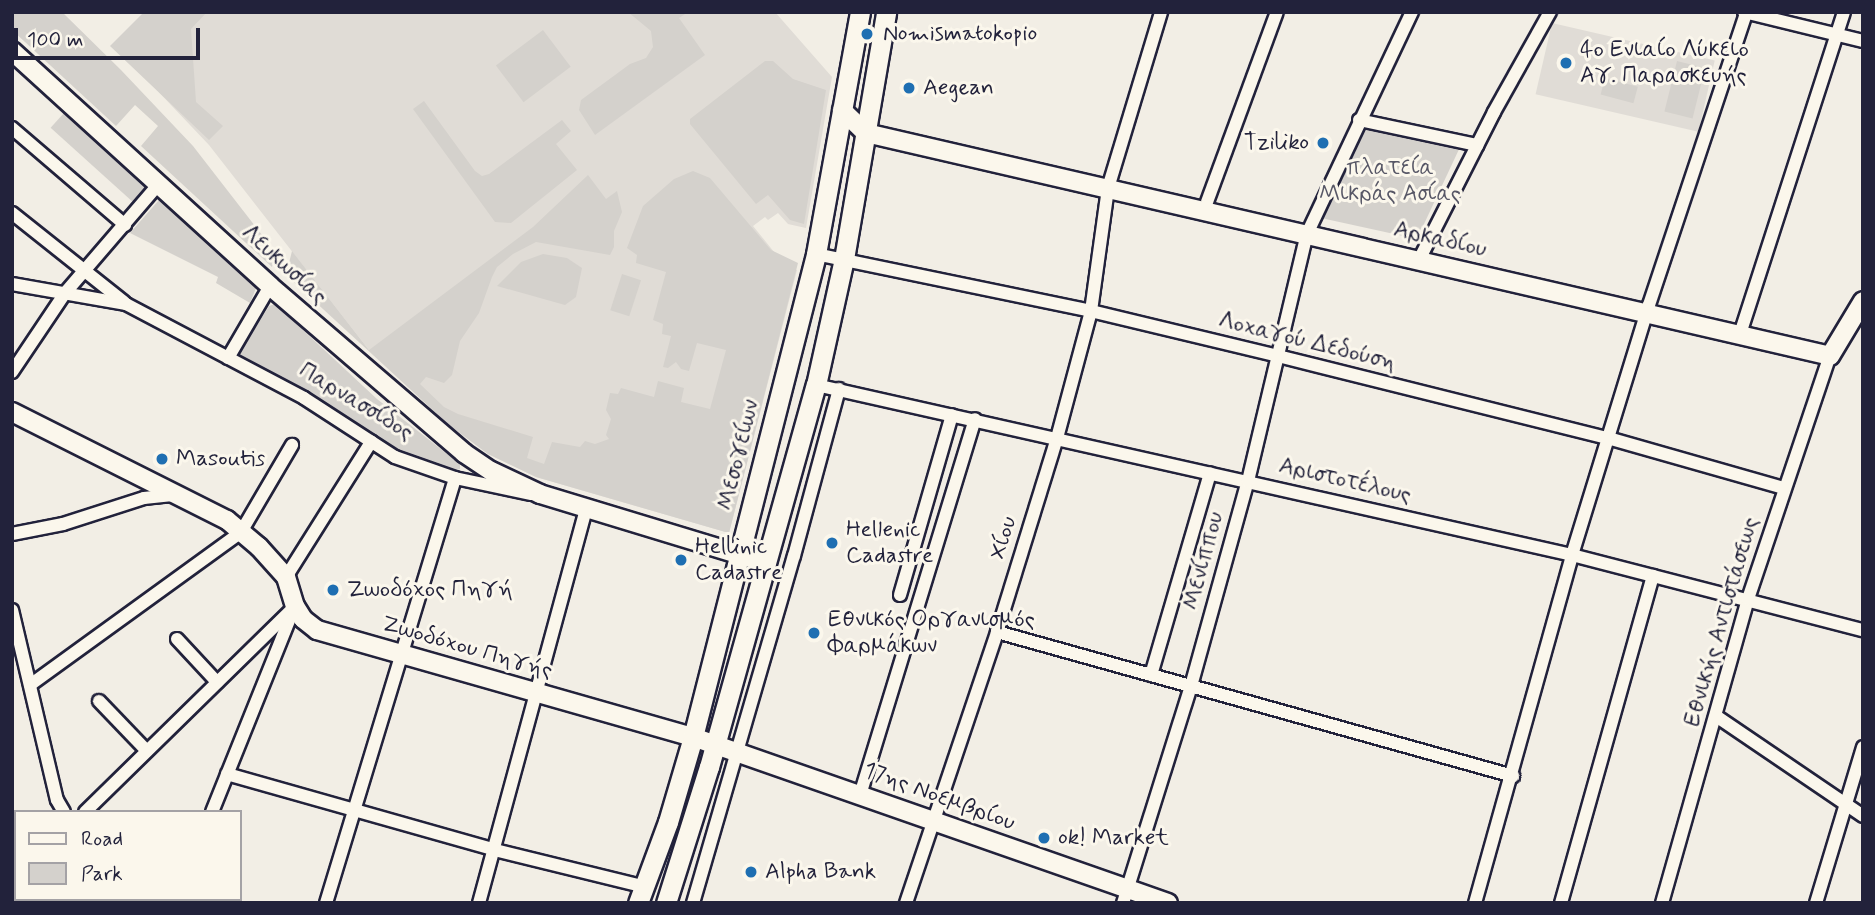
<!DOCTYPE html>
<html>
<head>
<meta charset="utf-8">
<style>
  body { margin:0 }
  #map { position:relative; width:1875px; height:915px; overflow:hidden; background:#f2eee5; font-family:Mynerve,sans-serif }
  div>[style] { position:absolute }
  .built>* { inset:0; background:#e0dcd6; transform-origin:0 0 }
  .green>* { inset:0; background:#d4d1cc; transform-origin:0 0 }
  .roads { filter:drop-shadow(2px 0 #22223b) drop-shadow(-2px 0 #22223b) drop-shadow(0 2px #22223b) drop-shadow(0 -2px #22223b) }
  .street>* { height:12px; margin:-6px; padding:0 6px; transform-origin:6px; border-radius:6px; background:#fbf7ec }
  .secondary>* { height:18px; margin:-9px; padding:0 9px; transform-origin:9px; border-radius:9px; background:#fbf7ec }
  .primary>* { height:19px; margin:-9.5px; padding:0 9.5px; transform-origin:9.5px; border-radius:9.5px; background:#fbf7ec }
  .dots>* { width:19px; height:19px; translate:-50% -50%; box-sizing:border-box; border:4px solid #fbf7ec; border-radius:50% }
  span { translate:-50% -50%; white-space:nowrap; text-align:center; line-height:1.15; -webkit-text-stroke:6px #fbf7ec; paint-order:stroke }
  .poi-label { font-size:23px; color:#22223b }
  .left { translate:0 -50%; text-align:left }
  .right { translate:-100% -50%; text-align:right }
  .park-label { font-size:23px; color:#575766 }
  .street-label { font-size:23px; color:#22223b }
  .frame { position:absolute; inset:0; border:14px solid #22223b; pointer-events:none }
  .legend { position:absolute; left:14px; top:810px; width:228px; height:91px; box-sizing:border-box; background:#fbf7ec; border:2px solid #a4a2a5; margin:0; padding:9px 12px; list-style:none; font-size:21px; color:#22223b }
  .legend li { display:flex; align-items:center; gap:14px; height:35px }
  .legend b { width:35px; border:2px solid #a4a2a5 }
  .scale { position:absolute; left:14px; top:28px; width:186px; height:32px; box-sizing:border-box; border:4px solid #22223b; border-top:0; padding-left:9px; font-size:21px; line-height:24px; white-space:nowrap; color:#22223b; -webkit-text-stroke:5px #fbf7ec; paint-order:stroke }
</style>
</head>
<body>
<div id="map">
  <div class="built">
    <div style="clip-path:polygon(147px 12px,775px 12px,832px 77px,806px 228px,788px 224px,778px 213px,768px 220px,765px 217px,753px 226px,787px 268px,797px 270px,729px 533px,536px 477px,488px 454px,448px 424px,369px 350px,209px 145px,114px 45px)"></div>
    <div style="left:1552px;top:23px;width:167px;height:73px;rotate:13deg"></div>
  </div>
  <div class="green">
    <div style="clip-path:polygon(12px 12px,62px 12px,121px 70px,193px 146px,269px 244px,276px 254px,272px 267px,141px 146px,158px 126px,135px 105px,116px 126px,12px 30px)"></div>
    <div style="clip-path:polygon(144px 12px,207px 12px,191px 29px,196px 102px,223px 126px,209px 140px,110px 46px)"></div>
    <div style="clip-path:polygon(628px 12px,688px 12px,679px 18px,705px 55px,595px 135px,579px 110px,581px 100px,630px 64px,646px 58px,653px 47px,651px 31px)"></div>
    <div style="left:543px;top:30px;width:46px;height:59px;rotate:53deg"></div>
    <div style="clip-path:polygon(765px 61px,773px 61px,793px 79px,826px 90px,804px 224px,790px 220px,768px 195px,756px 204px,690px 124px,690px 119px)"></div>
    <div style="left:1677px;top:61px;width:29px;height:52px;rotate:14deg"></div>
    <div style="left:1605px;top:78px;width:34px;height:17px;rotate:15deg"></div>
    <div style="clip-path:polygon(424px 101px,475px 171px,482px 176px,489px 174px,562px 120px,571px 131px,556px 144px,577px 170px,511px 223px,495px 222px,413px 109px)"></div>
    <div style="left:64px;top:113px;width:110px;height:20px;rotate:42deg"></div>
    <div style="clip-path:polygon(1361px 125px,1461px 145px,1417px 239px,1321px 218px)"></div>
    <div style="clip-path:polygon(693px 171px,710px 178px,771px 250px,798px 263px,729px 533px,536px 477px,488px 454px,448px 424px,286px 275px,292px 251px,369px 350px,533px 227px,588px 175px,606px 199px,617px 191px,622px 212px,614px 231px,614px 247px,610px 255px,536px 242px,513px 254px,497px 267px,492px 277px,479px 313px,460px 341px,452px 375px,444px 383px,426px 377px,420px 384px,444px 407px,458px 414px,533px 437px,527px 458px,544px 464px,552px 442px,580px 447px,585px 441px,595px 444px,609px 439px,606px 435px,611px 419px,606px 410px,610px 393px,618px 394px,621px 388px,654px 397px,658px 381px,684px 388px,681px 402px,710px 409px,726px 350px,697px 343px,689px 371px,681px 369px,676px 362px,668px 368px,663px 367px,671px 336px,662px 334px,663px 324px,653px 320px,666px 272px,636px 263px,637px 255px,627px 248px,643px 206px,674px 179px)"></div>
    <div style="clip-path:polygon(159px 200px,256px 288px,250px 303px,216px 283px,218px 277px,130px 233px)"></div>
    <div style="clip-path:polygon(543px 254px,567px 258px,582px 268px,576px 297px,565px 305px,497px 286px,521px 262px)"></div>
    <div style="left:622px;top:274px;width:20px;height:38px;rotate:18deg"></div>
    <div style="clip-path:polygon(275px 304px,377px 399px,460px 464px,460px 469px,454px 471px,388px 446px,338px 410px,238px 356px,269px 306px)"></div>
  </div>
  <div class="roads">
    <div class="street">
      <div style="left:1744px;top:12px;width:122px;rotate:13.7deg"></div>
      <div style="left:1359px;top:120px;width:121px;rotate:12deg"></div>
      <div style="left:12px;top:128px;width:149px;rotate:40.6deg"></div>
      <div style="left:1207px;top:202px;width:202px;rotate:-69.8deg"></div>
      <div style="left:12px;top:213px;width:143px;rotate:38.5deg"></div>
      <div style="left:816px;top:254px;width:281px;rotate:11.7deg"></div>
      <div style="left:1091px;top:311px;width:192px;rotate:13.5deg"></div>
      <div style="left:1278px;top:356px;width:340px;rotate:14deg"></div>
      <div style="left:1608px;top:438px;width:183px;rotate:15.9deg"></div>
      <div style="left:1419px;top:260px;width:166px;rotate:-63.1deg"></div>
      <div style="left:1494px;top:112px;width:115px;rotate:-60.8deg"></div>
      <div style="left:12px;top:284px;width:116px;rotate:10deg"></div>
      <div style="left:126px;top:304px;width:201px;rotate:27.8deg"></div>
      <div style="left:304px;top:398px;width:108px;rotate:33deg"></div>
      <div style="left:395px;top:457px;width:64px;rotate:19.3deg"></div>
      <div style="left:455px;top:478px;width:78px;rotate:11.9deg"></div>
      <div style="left:1740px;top:334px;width:338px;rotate:-72.1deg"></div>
      <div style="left:228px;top:358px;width:83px;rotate:-59.7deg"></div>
      <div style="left:12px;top:372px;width:95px;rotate:-56.1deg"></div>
      <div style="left:65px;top:293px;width:143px;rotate:-49.3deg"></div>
      <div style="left:816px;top:385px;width:775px;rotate:12.67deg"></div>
      <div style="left:1572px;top:555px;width:301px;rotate:14.5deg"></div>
      <div style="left:12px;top:534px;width:52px;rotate:-11.1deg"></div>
      <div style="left:63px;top:524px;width:85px;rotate:-17.8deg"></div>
      <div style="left:144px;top:498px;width:31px;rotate:-6deg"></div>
      <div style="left:286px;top:577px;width:160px;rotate:-57.8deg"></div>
      <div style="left:900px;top:595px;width:187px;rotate:-73.9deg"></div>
      <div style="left:12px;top:610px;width:195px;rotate:76.7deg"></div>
      <div style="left:57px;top:800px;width:14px;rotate:60deg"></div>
      <div style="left:997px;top:632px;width:536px;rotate:15.59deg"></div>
      <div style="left:177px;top:639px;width:59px;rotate:47.1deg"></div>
      <div style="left:1151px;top:675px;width:210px;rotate:-73.7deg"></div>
      <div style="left:30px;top:685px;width:261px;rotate:-35.9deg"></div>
      <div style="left:241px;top:532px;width:101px;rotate:-59.6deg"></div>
      <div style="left:99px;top:701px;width:69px;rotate:46.2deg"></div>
      <div style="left:1716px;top:716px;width:178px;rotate:34.2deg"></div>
      <div style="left:227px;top:774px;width:279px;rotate:15.8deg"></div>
      <div style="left:495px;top:850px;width:155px;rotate:13.8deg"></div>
      <div style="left:860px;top:795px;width:393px;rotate:-73deg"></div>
      <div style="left:85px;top:812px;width:294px;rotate:-44.4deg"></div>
      <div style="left:212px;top:812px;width:217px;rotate:-68.1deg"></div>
      <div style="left:12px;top:871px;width:4px;rotate:-14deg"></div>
      <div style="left:154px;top:899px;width:6px;rotate:45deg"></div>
      <div style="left:177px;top:903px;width:4px;rotate:-63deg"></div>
      <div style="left:326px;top:903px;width:444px;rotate:-73.1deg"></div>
      <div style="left:479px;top:903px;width:409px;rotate:-74.8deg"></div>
      <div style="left:693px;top:903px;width:361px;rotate:-73.8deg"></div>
      <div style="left:794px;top:556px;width:173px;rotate:-74.9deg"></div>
      <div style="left:906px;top:903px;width:286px;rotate:-71.4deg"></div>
      <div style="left:997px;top:632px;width:203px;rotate:-72.8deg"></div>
      <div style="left:1057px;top:438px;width:131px;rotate:-75deg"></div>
      <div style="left:1091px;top:311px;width:124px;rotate:-82.1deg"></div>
      <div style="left:1108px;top:188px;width:184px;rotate:-73.2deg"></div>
      <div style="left:1123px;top:903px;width:227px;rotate:-72.6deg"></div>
      <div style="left:1191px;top:686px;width:213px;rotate:-74.5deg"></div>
      <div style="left:1248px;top:481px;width:254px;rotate:-76.6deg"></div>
      <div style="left:1307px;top:234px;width:246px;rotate:-64.7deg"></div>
      <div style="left:1475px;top:903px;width:361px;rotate:-74.4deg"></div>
      <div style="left:1572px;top:555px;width:262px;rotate:-72.9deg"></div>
      <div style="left:1649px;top:305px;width:308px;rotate:-71.6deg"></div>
      <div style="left:1561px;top:903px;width:340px;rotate:-74.3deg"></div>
      <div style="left:1662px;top:903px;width:316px;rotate:-74.2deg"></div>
      <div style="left:1748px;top:599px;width:256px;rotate:-71.4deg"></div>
      <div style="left:1816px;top:903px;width:163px;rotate:-73.2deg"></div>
    </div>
    <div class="secondary">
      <div style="left:12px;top:51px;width:349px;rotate:42.3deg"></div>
      <div style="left:270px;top:286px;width:256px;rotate:40.7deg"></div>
      <div style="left:464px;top:453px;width:32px;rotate:34deg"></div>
      <div style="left:491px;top:471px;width:54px;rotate:25.1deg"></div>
      <div style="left:540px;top:494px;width:237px;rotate:16.9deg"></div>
      <div style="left:842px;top:110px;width:33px;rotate:44deg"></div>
      <div style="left:866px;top:133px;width:989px;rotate:13.02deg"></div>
      <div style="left:1830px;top:356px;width:64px;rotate:-59deg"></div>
      <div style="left:12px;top:412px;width:241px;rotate:26.7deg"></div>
      <div style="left:227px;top:520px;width:42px;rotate:40.2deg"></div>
      <div style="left:259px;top:547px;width:40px;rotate:48deg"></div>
      <div style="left:286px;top:577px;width:30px;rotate:73deg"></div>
      <div style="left:295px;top:606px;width:15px;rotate:58deg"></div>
      <div style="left:303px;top:619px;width:18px;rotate:38deg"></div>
      <div style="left:317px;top:630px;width:391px;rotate:15.9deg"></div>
      <div style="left:693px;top:737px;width:503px;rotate:19.26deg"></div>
    </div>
    <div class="primary">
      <div style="left:638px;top:903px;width:86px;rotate:-69.7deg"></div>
      <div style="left:668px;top:822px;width:89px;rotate:-73.6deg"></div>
      <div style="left:693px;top:737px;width:498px;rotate:-75.7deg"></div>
      <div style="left:816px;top:254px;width:246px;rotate:-79.7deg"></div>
      <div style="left:666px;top:903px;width:143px;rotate:-72.5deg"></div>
      <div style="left:709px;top:767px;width:397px;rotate:-74.4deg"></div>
      <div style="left:816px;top:385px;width:129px;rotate:-77.5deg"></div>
      <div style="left:844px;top:259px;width:251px;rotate:-80.3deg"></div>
    </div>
  </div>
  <div class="dots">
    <div style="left:867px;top:34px;background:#1f6fb2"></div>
    <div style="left:1566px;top:63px;background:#1f6fb2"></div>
    <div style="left:909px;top:88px;background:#1f6fb2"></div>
    <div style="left:1323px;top:143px;background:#1f6fb2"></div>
    <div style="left:162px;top:459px;background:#1f6fb2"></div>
    <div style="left:832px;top:543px;background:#1f6fb2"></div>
    <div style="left:681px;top:560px;background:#1f6fb2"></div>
    <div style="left:333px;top:590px;background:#1f6fb2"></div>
    <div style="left:814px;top:633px;background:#1f6fb2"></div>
    <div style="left:1044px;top:838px;background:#1f6fb2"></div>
    <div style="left:751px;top:872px;background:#1f6fb2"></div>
  </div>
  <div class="poi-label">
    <span class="left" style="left:883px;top:34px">Nomismatokopio</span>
    <span class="left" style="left:1580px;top:63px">4ο Ενιαίο Λύκειο<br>Αγ. Παρασκευής</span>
    <span class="left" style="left:923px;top:88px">Aegean</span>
    <span class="right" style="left:1309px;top:143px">Tziliko</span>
    <span class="left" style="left:176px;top:459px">Masoutis</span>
    <span class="left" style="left:846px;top:543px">Hellenic<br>Cadastre</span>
    <span class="left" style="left:695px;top:560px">Hellinic<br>Cadastre</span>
    <span class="left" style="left:347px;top:590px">Ζωοδόχος Πηγή</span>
    <span class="left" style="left:828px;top:633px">Εθνικός Οργανισμός<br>Φαρμάκων</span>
    <span class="left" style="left:1058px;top:838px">ok! Market</span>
    <span class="left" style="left:765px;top:872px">Alpha Bank</span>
  </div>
  <div class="park-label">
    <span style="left:1390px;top:181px">πλατεία<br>Μικράς Ασίας</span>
  </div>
  <div class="street-label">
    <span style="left:1440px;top:240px;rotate:13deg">Αρκαδίου</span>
    <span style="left:284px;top:265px;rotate:42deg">Λευκωσίας</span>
    <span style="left:1307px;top:342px;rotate:14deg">Λοχαγού Δεδούση</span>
    <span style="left:356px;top:402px;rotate:31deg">Παρνασσίδος</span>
    <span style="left:739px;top:455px;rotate:-76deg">Μεσογείων</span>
    <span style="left:1345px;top:481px;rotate:13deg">Αριστοτέλους</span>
    <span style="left:1004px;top:538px;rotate:-73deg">Χίου</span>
    <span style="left:1204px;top:561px;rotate:-75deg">Μενίππου</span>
    <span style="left:1722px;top:622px;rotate:-74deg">Εθνικής Αντιστάσεως</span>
    <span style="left:467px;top:648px;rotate:16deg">Ζωοδόχου Πηγής</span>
    <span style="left:939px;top:797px;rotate:20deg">17ης Νοεμβρίου</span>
  </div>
  <div class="frame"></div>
  <ul class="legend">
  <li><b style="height:9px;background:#fbf7ec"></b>Road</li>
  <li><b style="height:19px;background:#d4d1cc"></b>Park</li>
  </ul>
  <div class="scale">100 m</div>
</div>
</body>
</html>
